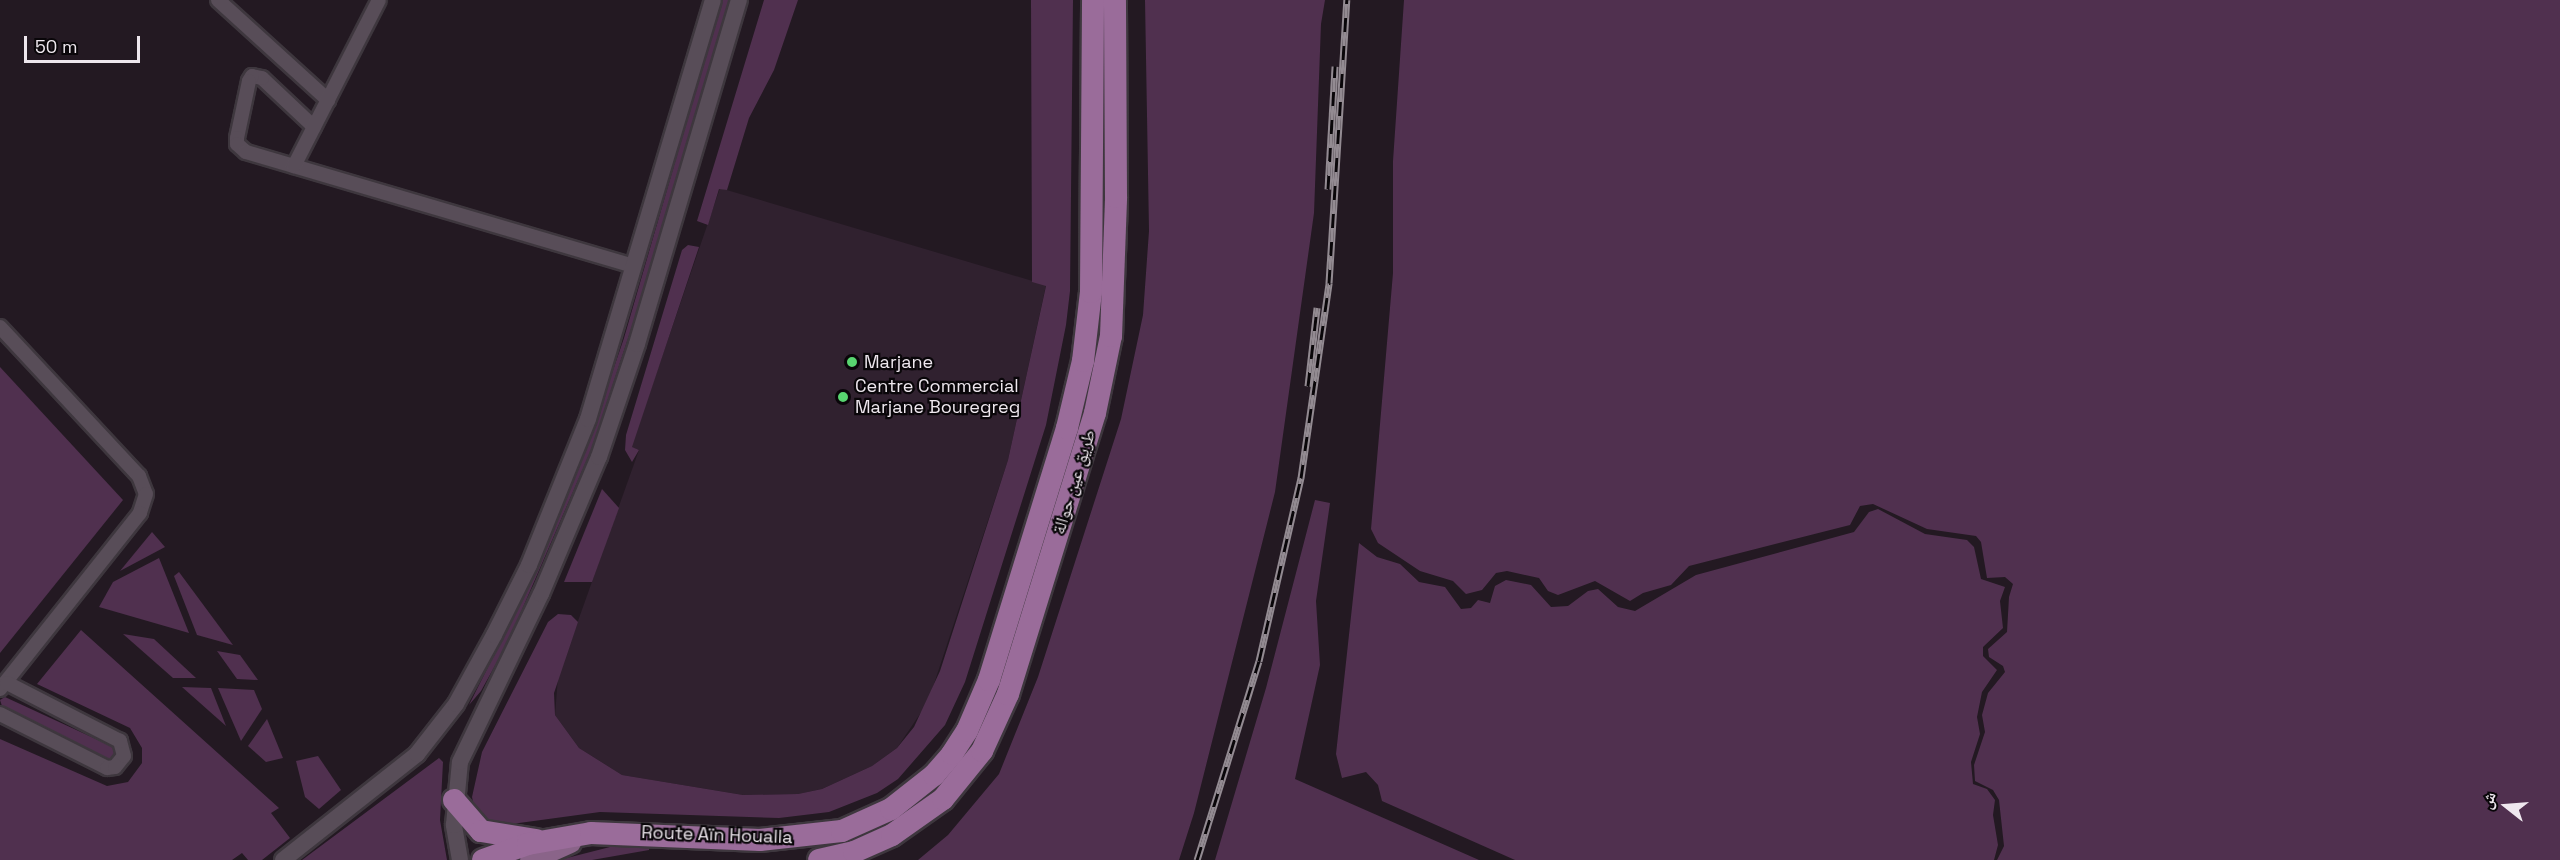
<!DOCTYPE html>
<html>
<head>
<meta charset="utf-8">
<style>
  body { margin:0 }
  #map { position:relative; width:2560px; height:860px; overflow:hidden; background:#231922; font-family:"Space Grotesk","Noto Naskh Arabic",sans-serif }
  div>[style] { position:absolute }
  .built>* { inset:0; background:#30212f }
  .green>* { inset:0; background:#50304f }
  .roads { filter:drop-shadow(2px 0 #3e373e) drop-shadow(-2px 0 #3e373e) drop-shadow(0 2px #3e373e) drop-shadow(0 -2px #3e373e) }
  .minor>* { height:14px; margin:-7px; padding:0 7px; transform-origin:7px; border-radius:7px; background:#584d58 }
  .tertiary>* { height:16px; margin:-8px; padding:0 8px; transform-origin:8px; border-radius:8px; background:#584d58 }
  .primary>* { height:21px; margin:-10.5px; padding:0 10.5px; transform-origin:10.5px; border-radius:10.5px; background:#8a6489 }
  .trunk>* { height:22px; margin:-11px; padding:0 11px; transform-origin:11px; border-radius:11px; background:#9a6c9a }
  .rail>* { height:7px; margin-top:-3.5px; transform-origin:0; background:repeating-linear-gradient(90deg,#090609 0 14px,#938b92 0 28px); box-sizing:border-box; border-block:2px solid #938b92 }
  .dots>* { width:16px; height:16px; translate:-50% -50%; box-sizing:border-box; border:3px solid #090609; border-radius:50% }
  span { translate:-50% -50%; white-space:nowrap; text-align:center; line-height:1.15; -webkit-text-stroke:4.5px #090609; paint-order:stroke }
  .poi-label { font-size:18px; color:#eee7ee }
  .left { translate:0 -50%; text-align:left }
  .street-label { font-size:18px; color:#eee7ee }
  .north { position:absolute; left:2476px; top:776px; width:60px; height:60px; -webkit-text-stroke:4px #090609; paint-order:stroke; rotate:287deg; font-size:16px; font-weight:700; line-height:24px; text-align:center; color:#eee7ee }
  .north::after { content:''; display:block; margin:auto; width:21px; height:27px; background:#eee7ee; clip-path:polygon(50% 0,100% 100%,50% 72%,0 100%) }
  .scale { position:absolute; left:24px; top:36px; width:116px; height:27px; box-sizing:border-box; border:3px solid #eee7ee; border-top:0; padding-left:8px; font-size:18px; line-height:21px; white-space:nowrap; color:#eee7ee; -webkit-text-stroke:4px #090609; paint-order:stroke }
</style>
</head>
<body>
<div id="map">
  <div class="built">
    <div style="clip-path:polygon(720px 188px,1046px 285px,1008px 460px,928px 702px,897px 748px,872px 766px,822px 789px,798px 794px,743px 795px,622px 775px,579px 748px,555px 715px,558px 677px,639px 450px,631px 447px)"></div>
  </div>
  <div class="green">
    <div style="clip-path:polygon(722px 0,729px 0,636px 314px,592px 448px,508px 642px,481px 691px,469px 705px,527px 589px,587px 446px,624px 338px)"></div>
    <div style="clip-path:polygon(764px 0,798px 0,774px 70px,749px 118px,727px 190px,719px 189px,708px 225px,697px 221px)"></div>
    <div style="clip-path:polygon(1031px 0,1073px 0,1070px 291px,1066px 325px,1046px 425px,965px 682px,945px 725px,898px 779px,877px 793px,829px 812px,779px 818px,600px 812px,505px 825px,486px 821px,474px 806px,472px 797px,482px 752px,548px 622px,558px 614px,571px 615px,578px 622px,554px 693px,555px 715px,579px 748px,622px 775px,743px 795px,798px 794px,822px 789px,872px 766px,897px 748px,914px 727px,940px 671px,1008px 460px,1046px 286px,1032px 282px)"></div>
    <div style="clip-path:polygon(1145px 0,1325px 0,1321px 24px,1314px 213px,1275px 492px,1194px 813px,1179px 860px,918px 860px,948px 835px,999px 774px,1038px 677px,1121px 419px,1143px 315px,1149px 231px)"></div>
    <div style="clip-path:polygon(1404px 0,2560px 0,2560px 860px,1997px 860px,2004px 846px,1999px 800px,1993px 790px,1975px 781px,1974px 765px,1985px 732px,1982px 715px,1988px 693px,2005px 672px,2003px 666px,1989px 657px,1988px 649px,2007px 632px,2009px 597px,2013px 584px,2005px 577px,1987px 578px,1981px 542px,1976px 536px,1927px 529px,1873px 504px,1860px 506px,1850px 525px,1689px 566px,1671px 585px,1643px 593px,1630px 601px,1595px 581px,1558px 595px,1548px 591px,1539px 578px,1507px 571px,1496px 573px,1482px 590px,1466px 594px,1453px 581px,1420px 571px,1378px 543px,1371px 529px,1393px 273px,1393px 161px)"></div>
    <div style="clip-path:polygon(688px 245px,699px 247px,632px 447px,639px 450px,632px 462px,625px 450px,626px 435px,682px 250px)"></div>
    <div style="clip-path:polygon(0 367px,123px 500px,0 653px)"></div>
    <div style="clip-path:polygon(602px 489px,619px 508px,592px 582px,564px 582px)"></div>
    <div style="clip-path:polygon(1315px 500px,1330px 503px,1316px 601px,1320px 665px,1295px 779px,1479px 860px,1215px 860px,1266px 688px)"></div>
    <div style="clip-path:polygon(1878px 509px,1925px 534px,1967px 540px,1974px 547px,1981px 579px,2005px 587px,2000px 601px,2003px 628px,1983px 647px,1983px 656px,1997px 670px,1982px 692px,1977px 717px,1980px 734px,1971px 762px,1973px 784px,1987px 789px,1995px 800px,1993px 815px,1998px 845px,1994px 860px,1515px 860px,1382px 801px,1378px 785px,1366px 772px,1342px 778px,1336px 754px,1359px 543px,1377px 557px,1400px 564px,1419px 582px,1445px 587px,1461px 609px,1471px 608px,1478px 600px,1490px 603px,1495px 586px,1506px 580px,1531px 585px,1551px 607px,1568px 606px,1588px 591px,1598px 589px,1618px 607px,1635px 611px,1696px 575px,1854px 532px,1869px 512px)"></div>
    <div style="clip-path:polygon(152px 532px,165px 547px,120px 571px)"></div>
    <div style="clip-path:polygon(159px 558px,189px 633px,99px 607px,113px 582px)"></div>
    <div style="clip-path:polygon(179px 572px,233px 645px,197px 635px,174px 576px)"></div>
    <div style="clip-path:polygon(81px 630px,279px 808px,271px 813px,290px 838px,262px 860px,248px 860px,242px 853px,232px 860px,0 860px,0 739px,107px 786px,128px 782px,142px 763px,142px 748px,130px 728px,37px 684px)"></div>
    <div style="clip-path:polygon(123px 634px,154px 639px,196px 678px,173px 678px)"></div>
    <div style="clip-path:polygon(217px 651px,240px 655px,258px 680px,237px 679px)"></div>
    <div style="clip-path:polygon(182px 687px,211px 688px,226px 726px)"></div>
    <div style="clip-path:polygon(218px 688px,254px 690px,262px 709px,241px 741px)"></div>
    <div style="clip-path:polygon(5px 697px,111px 746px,115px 749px,114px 758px,105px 759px,3px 709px,0 700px)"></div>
    <div style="clip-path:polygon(267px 719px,283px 758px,266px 762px,248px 746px)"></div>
    <div style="clip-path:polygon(318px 756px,341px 790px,319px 809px,305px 797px,296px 761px)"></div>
    <div style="clip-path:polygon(439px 758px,443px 762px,440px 820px,447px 860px,302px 860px)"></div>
    <div style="clip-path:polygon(649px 846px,649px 850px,592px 860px,559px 860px,610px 847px)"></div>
  </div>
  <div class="roads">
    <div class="minor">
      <div style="left:218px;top:0;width:149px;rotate:42.3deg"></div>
      <div style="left:314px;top:127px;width:71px;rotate:-136.7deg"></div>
      <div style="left:262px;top:78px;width:10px;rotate:-169deg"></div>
      <div style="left:252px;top:76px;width:6px;rotate:121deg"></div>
      <div style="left:249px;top:81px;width:58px;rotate:101.9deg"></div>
      <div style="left:237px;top:138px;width:6px;rotate:90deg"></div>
      <div style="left:237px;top:144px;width:12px;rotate:42deg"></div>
      <div style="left:246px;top:152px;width:404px;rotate:16.4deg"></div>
      <div style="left:294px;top:166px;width:186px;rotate:-62.9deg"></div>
      <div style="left:0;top:327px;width:204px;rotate:47deg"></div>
      <div style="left:139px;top:476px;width:19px;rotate:69deg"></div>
      <div style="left:146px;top:494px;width:20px;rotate:108deg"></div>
      <div style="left:140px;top:513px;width:225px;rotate:128.5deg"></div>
      <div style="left:0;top:714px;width:120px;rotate:26.8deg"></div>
      <div style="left:107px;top:768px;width:8px;rotate:-7deg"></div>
      <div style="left:115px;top:767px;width:14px;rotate:-51deg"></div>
      <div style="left:124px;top:756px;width:16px;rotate:-105deg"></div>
      <div style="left:120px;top:741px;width:127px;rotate:-152.8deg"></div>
    </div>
    <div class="tertiary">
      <div style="left:283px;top:860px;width:171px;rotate:-38.3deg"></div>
      <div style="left:417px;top:754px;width:63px;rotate:-52deg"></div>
      <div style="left:456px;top:704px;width:79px;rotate:-61.2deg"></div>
      <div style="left:494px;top:635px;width:78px;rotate:-63.4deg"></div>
      <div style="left:529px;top:565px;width:157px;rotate:-68deg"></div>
      <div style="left:588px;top:419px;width:437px;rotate:-73.4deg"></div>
      <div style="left:460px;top:860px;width:36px;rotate:-100deg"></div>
      <div style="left:454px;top:825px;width:63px;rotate:-84.6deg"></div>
      <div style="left:460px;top:762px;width:187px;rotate:-64.3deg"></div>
      <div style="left:541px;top:594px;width:149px;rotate:-67.1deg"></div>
      <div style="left:599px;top:457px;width:119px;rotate:-71.4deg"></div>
      <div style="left:637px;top:344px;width:359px;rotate:-73.5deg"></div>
    </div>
    <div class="primary">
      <div style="left:530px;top:860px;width:44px;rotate:-24.2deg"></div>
    </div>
    <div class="trunk">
      <div style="left:454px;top:800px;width:41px;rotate:48.9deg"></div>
      <div style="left:481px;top:831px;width:56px;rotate:9.3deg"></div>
      <div style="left:483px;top:860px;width:48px;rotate:-19.6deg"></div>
      <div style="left:528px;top:844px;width:64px;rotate:-9.9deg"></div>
      <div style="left:591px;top:833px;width:169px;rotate:2.4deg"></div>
      <div style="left:760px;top:840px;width:82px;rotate:-6.3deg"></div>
      <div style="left:842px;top:831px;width:54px;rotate:-24.2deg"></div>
      <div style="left:891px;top:809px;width:55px;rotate:-38.3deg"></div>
      <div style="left:934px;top:775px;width:28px;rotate:-49deg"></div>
      <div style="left:952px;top:754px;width:27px;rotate:-57deg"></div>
      <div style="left:967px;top:731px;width:56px;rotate:-66.7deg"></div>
      <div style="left:989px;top:680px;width:264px;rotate:-72.8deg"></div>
      <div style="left:1067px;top:428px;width:69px;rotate:-76.6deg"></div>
      <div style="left:1083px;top:361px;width:69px;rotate:-83.4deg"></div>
      <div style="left:1091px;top:292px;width:292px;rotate:-89.6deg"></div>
      <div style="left:819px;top:860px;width:36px;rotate:-13deg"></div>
      <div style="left:854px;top:852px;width:42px;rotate:-24.1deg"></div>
      <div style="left:892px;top:835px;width:62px;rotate:-35.2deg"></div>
      <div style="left:943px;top:799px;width:62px;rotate:-50.9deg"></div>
      <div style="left:982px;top:751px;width:63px;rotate:-65.5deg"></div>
      <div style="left:1008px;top:694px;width:294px;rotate:-72.8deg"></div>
      <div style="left:1095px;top:413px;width:79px;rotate:-78.3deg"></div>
      <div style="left:1111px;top:336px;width:139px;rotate:-87.9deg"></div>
      <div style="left:1116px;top:197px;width:197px;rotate:-90.3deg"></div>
    </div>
  </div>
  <div class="rail">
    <div style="left:1328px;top:189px;width:123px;rotate:-86.7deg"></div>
    <div style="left:1308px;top:386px;width:79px;rotate:-83.4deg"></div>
    <div style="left:1197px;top:860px;width:208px;rotate:-72.7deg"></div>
    <div style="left:1259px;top:661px;width:188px;rotate:-77.1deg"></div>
    <div style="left:1301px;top:478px;width:197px;rotate:-81.8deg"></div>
    <div style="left:1329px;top:283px;width:284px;rotate:-86.4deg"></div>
  </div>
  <div class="dots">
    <div style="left:852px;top:362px;background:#58d570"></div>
    <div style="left:843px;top:397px;background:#58d570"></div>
  </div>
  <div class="poi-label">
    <span class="left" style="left:864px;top:362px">Marjane</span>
    <span class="left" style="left:855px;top:397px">Centre Commercial<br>Marjane Bouregreg</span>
  </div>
  <div class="street-label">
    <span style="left:1074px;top:482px;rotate:-73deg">طريق عين حوالة</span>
    <span style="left:717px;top:835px;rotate:2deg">Route Aïn Houalla</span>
  </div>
  <div class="north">ش</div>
  <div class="scale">50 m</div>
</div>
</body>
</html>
